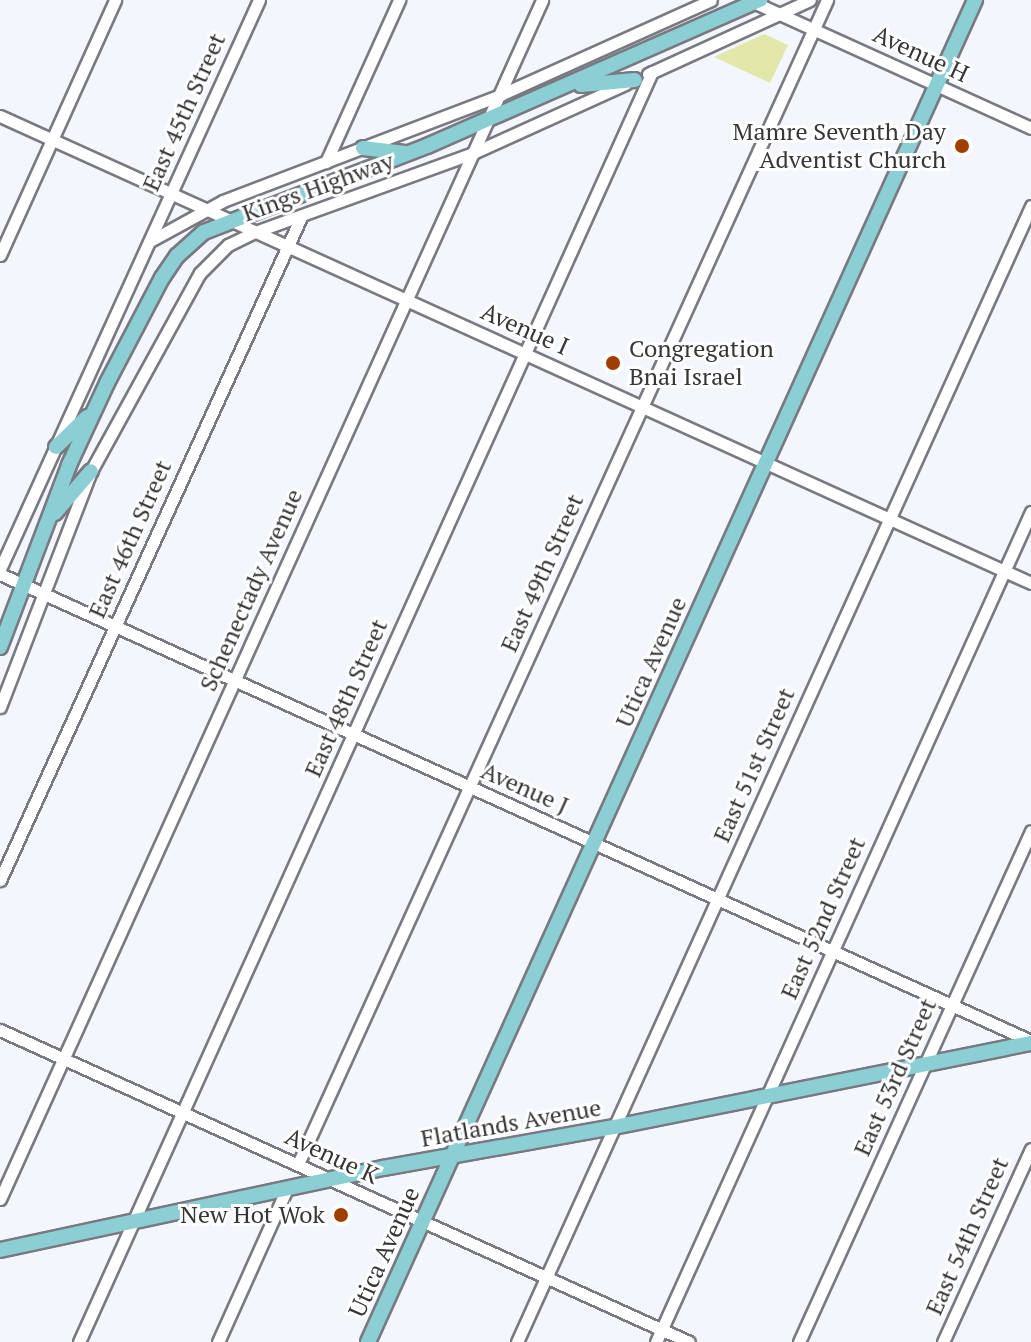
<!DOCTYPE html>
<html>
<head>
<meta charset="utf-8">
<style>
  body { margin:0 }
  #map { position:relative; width:1031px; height:1342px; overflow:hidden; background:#f4f6fd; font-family:"PT Serif",serif }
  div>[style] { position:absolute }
  .green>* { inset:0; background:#e2e8aa }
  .roads { filter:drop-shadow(2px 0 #797a81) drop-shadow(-2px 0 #797a81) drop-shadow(0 2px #797a81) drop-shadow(0 -2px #797a81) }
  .minor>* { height:11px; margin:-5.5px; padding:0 5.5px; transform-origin:5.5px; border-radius:5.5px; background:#fff }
  .major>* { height:14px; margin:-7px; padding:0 7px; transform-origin:7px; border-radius:7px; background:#8bcfd5 }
  .dots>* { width:22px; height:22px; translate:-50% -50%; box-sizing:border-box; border:4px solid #fff; border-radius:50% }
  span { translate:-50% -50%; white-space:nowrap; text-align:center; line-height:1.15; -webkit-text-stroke:6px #fff; paint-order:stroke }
  .street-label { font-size:24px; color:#37373a }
  .poi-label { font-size:24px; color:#37373a }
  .right { translate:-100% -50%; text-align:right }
  .left { translate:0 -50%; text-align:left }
</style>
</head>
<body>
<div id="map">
  <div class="green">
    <div style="clip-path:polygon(764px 34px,788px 45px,770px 83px,714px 57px)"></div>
  </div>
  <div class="roads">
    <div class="minor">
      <div style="left:751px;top:1px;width:307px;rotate:24.4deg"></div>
      <div style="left:648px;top:74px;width:178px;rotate:-24.6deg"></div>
      <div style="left:0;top:116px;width:1132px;rotate:24.37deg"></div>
      <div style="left:326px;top:162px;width:178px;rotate:-65.7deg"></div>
      <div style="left:150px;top:241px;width:83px;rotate:-28.7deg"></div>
      <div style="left:223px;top:201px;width:297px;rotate:-20.9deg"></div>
      <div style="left:500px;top:95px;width:231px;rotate:-24.2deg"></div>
      <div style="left:0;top:255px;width:280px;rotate:-65.7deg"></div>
      <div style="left:0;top:569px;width:625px;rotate:-65.53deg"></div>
      <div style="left:0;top:574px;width:1132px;rotate:24.37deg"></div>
      <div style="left:0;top:707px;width:253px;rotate:-68.9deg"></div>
      <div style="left:91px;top:471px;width:226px;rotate:-61.2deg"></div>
      <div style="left:200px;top:273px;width:40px;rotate:-45deg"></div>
      <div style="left:228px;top:245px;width:30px;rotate:-26deg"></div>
      <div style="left:255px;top:232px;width:232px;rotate:-19.9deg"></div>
      <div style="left:473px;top:153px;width:167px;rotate:-24.4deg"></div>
      <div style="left:0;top:880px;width:728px;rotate:-65.58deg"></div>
      <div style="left:0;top:1030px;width:756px;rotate:24.36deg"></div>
      <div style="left:298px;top:1164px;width:1279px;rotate:-65.56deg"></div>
      <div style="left:0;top:1199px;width:1316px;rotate:-65.67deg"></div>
      <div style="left:79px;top:1342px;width:1393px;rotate:-65.72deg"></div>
      <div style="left:218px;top:1342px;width:166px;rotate:-65.8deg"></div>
      <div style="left:517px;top:1342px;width:1247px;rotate:-65.65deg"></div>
      <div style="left:656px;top:1342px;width:911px;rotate:-65.69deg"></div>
      <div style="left:799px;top:1342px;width:561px;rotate:-65.58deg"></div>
      <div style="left:943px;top:1342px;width:212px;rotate:-65.5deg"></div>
    </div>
    <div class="major">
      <div style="left:581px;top:85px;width:54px;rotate:-5.3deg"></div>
      <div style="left:363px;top:148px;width:42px;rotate:6.8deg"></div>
      <div style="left:56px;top:447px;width:43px;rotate:-44.1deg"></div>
      <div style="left:55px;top:513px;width:55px;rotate:-49.4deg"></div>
      <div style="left:0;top:647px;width:195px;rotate:-69.2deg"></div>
      <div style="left:69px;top:465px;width:90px;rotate:-65.1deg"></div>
      <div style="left:107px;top:383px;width:119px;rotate:-62.4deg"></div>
      <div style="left:162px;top:278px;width:27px;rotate:-56deg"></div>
      <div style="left:177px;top:256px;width:36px;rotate:-42deg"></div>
      <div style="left:204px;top:232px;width:239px;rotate:-21.1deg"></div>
      <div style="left:427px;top:146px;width:364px;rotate:-23.7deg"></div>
      <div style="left:0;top:1250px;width:392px;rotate:-12.1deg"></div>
      <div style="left:383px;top:1168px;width:235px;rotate:-10.1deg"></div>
      <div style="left:614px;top:1127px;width:425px;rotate:-11.4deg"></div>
      <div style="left:368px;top:1342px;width:1473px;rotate:-65.66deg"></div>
    </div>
  </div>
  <div class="dots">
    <div style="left:962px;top:146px;background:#a03e00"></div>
    <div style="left:613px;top:363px;background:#a03e00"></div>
    <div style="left:341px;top:1215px;background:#a03e00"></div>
  </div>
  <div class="street-label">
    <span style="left:921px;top:54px;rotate:25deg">Avenue H</span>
    <span style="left:184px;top:112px;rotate:-66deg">East 45th Street</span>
    <span style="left:318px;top:187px;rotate:-20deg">Kings Highway</span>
    <span style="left:525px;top:329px;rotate:24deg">Avenue I</span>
    <span style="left:130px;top:539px;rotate:-66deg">East 46th Street</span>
    <span style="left:542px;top:573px;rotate:-66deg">East 49th Street</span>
    <span style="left:251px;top:590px;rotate:-66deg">Schenectady Avenue</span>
    <span style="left:651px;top:662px;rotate:-66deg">Utica Avenue</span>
    <span style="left:346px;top:698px;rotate:-66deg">East 48th Street</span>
    <span style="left:754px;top:765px;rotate:-66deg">East 51st Street</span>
    <span style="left:525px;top:788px;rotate:24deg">Avenue J</span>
    <span style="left:823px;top:918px;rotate:-66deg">East 52nd Street</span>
    <span style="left:895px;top:1077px;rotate:-66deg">East 53rd Street</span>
    <span style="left:511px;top:1123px;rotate:-10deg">Flatlands Avenue</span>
    <span style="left:332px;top:1156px;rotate:25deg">Avenue K</span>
    <span style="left:967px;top:1236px;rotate:-66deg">East 54th Street</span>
    <span style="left:384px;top:1252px;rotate:-66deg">Utica Avenue</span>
  </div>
  <div class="poi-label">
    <span class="right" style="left:946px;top:146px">Mamre Seventh Day<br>Adventist Church</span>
    <span class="left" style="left:629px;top:363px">Congregation<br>Bnai Israel</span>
    <span class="right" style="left:325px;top:1215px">New Hot Wok</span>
  </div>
</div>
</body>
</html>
